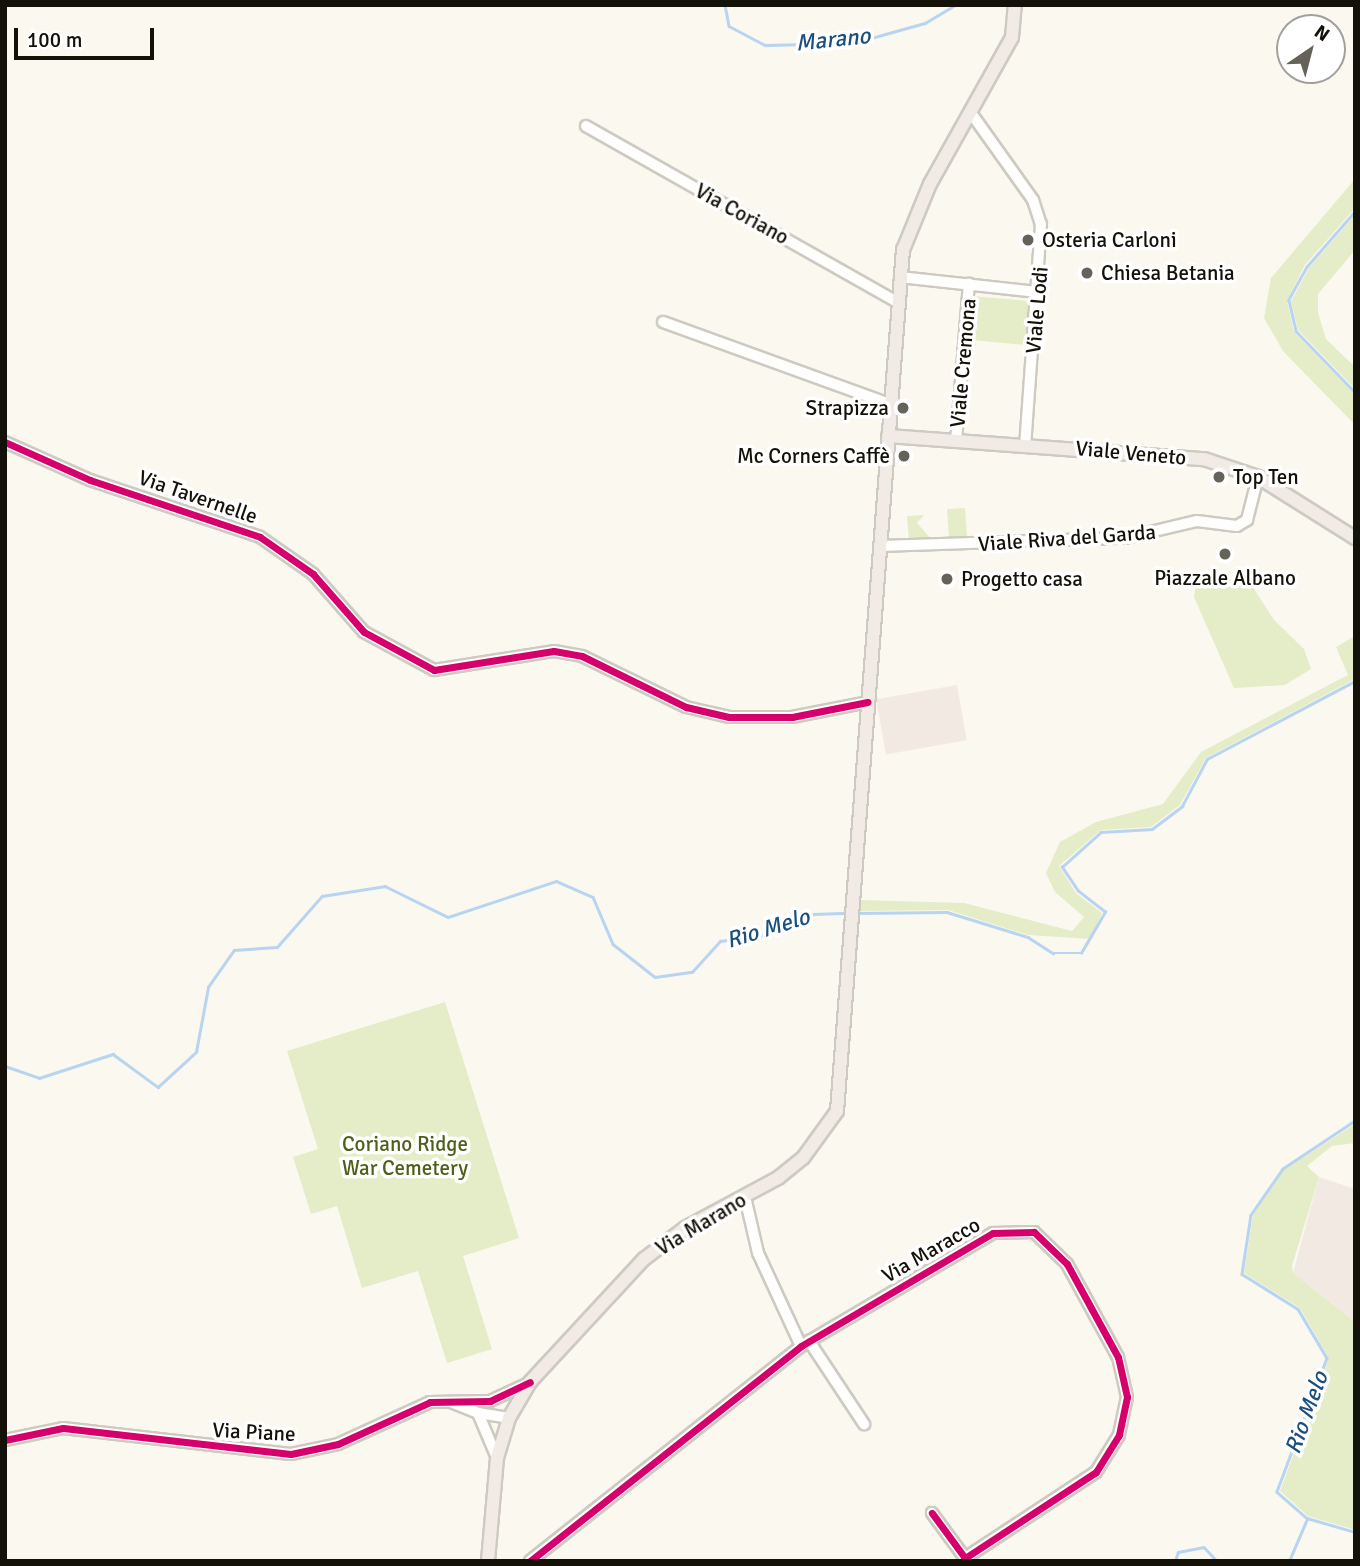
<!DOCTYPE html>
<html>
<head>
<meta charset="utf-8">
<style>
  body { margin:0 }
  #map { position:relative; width:1360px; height:1566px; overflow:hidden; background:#fbf8f0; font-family:Signika,sans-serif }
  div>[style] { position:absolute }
  .industrial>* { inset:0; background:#f3e9e3; transform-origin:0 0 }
  .green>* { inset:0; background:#e4edc7; transform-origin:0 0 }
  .stream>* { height:2.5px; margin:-1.25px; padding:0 1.25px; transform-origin:1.25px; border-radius:1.25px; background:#b8d4f1 }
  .roads { filter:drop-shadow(2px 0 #cdcac2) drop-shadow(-2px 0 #cdcac2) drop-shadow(0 2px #cdcac2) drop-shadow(0 -2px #cdcac2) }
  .minor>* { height:10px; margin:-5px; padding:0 5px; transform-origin:5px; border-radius:5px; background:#fefefd }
  .major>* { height:12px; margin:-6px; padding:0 6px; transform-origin:6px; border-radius:6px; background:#f2eae5 }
  .cycleway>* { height:7px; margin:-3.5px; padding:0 3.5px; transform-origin:3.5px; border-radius:3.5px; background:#d6006c }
  .dots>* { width:19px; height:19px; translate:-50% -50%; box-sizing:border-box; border:4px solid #fff; border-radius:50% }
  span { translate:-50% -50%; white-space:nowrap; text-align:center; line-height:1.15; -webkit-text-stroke:7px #fff; paint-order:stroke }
  .street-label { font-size:21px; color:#131108 }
  .poi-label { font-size:21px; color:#131108 }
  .left { translate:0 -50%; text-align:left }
  .right { translate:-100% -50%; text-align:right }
  .park-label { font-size:21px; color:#4f5f18 }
  .water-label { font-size:23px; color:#1c4f7e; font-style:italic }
  .frame { position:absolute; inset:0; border:7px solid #131108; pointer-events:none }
  .north { position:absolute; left:1276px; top:14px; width:70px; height:70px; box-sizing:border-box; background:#fff; border:2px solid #a1a09c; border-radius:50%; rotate:35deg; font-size:19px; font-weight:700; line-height:28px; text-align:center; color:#131108 }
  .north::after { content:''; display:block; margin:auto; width:24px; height:32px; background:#646259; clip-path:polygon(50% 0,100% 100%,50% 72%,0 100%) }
  .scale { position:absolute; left:14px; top:28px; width:140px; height:32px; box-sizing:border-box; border:4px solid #131108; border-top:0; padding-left:9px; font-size:21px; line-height:24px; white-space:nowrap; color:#131108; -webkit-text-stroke:5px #fff; paint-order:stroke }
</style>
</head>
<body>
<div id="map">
  <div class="industrial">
    <div style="left:957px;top:685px;width:56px;height:82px;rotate:80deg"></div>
    <div style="clip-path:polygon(1319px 1177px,1355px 1189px,1355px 1322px,1293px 1273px)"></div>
  </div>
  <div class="green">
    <div style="clip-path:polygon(1355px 179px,1355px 208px,1305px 265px,1287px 300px,1294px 332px,1355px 395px,1355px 425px,1283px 351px,1264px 318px,1271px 278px)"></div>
    <div style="clip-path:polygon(1355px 215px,1355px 250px,1318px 294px,1318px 313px,1326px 339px,1355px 367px,1355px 389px,1298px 330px,1291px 301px,1309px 268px)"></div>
    <div style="left:972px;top:296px;width:60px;height:44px;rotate:5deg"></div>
    <div style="left:965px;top:508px;width:30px;height:18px;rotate:86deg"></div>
    <div style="clip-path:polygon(924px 515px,917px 523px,932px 540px,909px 541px,907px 516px)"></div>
    <div style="clip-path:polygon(1197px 576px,1249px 581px,1274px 620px,1304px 649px,1311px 669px,1285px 685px,1234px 688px,1194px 597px)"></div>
    <div style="clip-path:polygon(1355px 636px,1355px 679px,1206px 758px,1180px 805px,1151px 827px,1101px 830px,1059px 866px,1076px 893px,1102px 913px,1091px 939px,1028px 935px,948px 910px,859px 911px,860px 900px,964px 903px,1072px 931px,1084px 917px,1055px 892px,1046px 873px,1060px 842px,1096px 822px,1163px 804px,1201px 752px,1348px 675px,1336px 647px)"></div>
    <div style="clip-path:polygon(445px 1002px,519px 1238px,463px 1256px,492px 1349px,447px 1363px,418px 1271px,362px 1288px,337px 1206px,311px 1214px,293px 1157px,318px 1149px,287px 1051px)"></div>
    <div style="clip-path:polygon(1355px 1124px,1355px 1143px,1332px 1146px,1307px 1166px,1319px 1177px,1292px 1266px,1293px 1273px,1355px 1322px,1355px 1530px,1308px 1516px,1280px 1491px,1329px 1358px,1300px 1308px,1244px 1273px,1253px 1215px,1284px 1170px)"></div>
  </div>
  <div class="stream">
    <div style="left:725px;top:5px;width:21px;rotate:79deg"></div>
    <div style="left:729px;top:26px;width:41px;rotate:27.8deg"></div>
    <div style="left:765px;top:45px;width:88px;rotate:-1.3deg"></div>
    <div style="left:853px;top:43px;width:75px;rotate:-15.5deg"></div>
    <div style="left:925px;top:23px;width:35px;rotate:-31deg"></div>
    <div style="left:1355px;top:212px;width:73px;rotate:131.1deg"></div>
    <div style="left:1307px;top:267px;width:38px;rotate:119deg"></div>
    <div style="left:1289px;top:300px;width:32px;rotate:77deg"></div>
    <div style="left:1296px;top:331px;width:85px;rotate:46deg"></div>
    <div style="left:855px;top:913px;width:92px;rotate:-0.6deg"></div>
    <div style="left:947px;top:912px;width:85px;rotate:17.2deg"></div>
    <div style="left:1028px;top:937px;width:30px;rotate:33deg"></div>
    <div style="left:1053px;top:953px;width:28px"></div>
    <div style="left:1081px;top:953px;width:48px;rotate:-59.7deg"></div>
    <div style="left:1105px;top:912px;width:34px;rotate:-142deg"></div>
    <div style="left:1078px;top:891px;width:29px;rotate:-124deg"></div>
    <div style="left:1062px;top:867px;width:52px;rotate:-41.9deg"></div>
    <div style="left:1101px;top:832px;width:51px;rotate:-3.4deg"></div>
    <div style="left:1152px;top:829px;width:38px;rotate:-37deg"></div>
    <div style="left:1182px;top:806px;width:53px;rotate:-62deg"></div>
    <div style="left:1207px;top:759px;width:167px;rotate:-27.8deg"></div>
    <div style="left:5px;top:1066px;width:36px;rotate:19deg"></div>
    <div style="left:39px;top:1078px;width:78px;rotate:-18deg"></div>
    <div style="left:113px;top:1054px;width:56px;rotate:36.3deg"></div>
    <div style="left:158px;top:1087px;width:52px;rotate:-42.6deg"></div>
    <div style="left:196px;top:1052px;width:66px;rotate:-79.5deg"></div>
    <div style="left:208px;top:987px;width:45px;rotate:-54.9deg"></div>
    <div style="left:234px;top:950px;width:43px;rotate:-4deg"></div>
    <div style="left:277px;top:947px;width:68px;rotate:-48.6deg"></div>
    <div style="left:322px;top:896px;width:64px;rotate:-9deg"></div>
    <div style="left:385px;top:886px;width:70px;rotate:26.2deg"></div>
    <div style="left:448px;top:917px;width:114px;rotate:-18.4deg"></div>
    <div style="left:556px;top:881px;width:40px;rotate:23.4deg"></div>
    <div style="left:593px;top:897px;width:51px;rotate:66.9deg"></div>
    <div style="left:613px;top:944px;width:53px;rotate:38.2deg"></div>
    <div style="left:655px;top:977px;width:37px;rotate:-8deg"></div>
    <div style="left:692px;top:972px;width:42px;rotate:-47.9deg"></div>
    <div style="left:720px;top:941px;width:40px;rotate:-7.1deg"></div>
    <div style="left:760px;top:936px;width:58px;rotate:-22.2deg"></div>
    <div style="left:814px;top:914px;width:35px;rotate:-2deg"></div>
    <div style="left:1355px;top:1121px;width:87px;rotate:146.3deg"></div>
    <div style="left:1283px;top:1169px;width:56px;rotate:124.8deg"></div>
    <div style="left:1251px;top:1215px;width:60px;rotate:98.7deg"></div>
    <div style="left:1242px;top:1274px;width:66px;rotate:32deg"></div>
    <div style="left:1298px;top:1309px;width:57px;rotate:59.4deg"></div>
    <div style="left:1327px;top:1358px;width:143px;rotate:110.5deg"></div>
    <div style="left:1277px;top:1492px;width:40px;rotate:41deg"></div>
    <div style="left:1307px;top:1518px;width:50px;rotate:16.3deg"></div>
    <div style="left:1175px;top:1561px;width:9px;rotate:-72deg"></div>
    <div style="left:1178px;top:1552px;width:26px;rotate:-11deg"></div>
    <div style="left:1204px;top:1547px;width:19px;rotate:47deg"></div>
    <div style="left:1289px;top:1561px;width:46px;rotate:-66.8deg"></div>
  </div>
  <div class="roads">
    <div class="minor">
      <div style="left:971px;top:113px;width:107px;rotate:54.5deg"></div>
      <div style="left:1033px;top:200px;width:25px;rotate:72deg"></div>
      <div style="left:1041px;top:224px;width:222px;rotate:94.1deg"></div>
      <div style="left:586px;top:126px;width:357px;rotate:29.5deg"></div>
      <div style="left:900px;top:277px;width:140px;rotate:6.2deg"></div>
      <div style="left:663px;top:322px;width:241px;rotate:19.9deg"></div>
      <div style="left:956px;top:441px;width:158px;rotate:-85.3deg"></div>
      <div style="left:5px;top:442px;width:93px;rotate:24.1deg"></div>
      <div style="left:90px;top:480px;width:179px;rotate:18.5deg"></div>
      <div style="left:260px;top:537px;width:65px;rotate:34.9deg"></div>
      <div style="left:313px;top:574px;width:77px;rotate:48.7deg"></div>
      <div style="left:364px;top:632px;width:80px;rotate:28.5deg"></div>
      <div style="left:434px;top:670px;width:121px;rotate:-9deg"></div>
      <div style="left:554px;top:651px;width:28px;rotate:10deg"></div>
      <div style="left:582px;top:656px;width:116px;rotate:26.1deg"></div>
      <div style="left:686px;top:707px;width:44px;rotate:13.1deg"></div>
      <div style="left:729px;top:717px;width:63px"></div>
      <div style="left:792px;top:717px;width:77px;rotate:-11.2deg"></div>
      <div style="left:880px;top:546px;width:245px;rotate:-1.9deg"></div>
      <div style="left:1125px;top:538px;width:74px;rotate:-13.3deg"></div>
      <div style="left:1197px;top:521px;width:40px;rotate:7.1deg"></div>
      <div style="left:1237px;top:526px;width:12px;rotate:-31deg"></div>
      <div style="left:1247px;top:520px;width:44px;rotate:-75.7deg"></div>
      <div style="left:745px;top:1197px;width:57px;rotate:76.9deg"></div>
      <div style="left:758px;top:1253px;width:102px;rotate:65.2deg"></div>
      <div style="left:809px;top:1341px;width:100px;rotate:56.5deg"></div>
      <div style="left:451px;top:1402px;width:29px;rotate:22deg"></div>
      <div style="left:478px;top:1413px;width:49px;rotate:67.1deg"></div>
      <div style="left:478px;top:1413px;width:31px;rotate:9deg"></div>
      <div style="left:5px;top:1440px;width:59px;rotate:-11.7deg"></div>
      <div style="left:63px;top:1428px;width:229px;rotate:6.5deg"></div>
      <div style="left:291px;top:1454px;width:48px;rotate:-12deg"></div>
      <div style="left:338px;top:1444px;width:101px;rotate:-24.5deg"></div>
      <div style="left:430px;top:1402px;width:60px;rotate:-1deg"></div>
      <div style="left:490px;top:1401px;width:43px;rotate:-24.8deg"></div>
      <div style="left:530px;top:1561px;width:346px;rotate:-38.4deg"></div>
      <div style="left:801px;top:1346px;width:223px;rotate:-30.5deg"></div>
      <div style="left:993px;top:1233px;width:41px;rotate:-1.4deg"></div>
      <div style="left:1034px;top:1232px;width:46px;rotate:44.1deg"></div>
      <div style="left:1067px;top:1264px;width:106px;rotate:61.3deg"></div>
      <div style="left:1118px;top:1357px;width:41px;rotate:77.3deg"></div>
      <div style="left:1127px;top:1397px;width:39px;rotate:102deg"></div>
      <div style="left:1119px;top:1435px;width:44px;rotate:121.9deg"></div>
      <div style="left:1096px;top:1472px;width:157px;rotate:146.7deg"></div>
      <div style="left:965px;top:1558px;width:56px;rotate:-126.3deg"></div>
    </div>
    <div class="major">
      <div style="left:888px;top:436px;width:317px;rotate:4.2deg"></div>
      <div style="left:1204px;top:459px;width:57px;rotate:18.4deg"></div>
      <div style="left:1258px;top:477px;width:115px;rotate:32.2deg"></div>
      <div style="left:488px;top:1561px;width:103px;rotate:-85deg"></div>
      <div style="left:497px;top:1458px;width:42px;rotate:-73.3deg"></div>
      <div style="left:509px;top:1418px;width:42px;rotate:-59.7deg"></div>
      <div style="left:530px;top:1382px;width:168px;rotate:-47.2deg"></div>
      <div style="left:644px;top:1259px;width:51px;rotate:-37.1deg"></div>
      <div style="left:685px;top:1228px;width:106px;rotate:-28.3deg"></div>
      <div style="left:778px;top:1178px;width:32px;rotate:-39deg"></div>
      <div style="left:803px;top:1158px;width:58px;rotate:-54.1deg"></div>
      <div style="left:837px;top:1111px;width:864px;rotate:-85.62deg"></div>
      <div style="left:903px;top:250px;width:71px;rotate:-67.8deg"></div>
      <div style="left:930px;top:184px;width:168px;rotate:-60.8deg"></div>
      <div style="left:1012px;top:37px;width:32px;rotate:-85deg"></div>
    </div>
  </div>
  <div class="cycleway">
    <div style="left:5px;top:442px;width:93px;rotate:24.1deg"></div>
    <div style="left:90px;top:480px;width:179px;rotate:18.5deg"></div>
    <div style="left:260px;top:537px;width:65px;rotate:34.9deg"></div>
    <div style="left:313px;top:574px;width:77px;rotate:48.7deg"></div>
    <div style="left:364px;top:632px;width:80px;rotate:28.5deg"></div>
    <div style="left:434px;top:670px;width:121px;rotate:-9deg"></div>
    <div style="left:554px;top:651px;width:28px;rotate:10deg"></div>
    <div style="left:582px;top:656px;width:116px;rotate:26.1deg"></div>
    <div style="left:686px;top:707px;width:44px;rotate:13.1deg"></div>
    <div style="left:729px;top:717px;width:63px"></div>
    <div style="left:792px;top:717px;width:77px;rotate:-11.2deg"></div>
    <div style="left:5px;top:1440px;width:59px;rotate:-11.7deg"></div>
    <div style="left:63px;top:1428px;width:229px;rotate:6.5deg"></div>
    <div style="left:291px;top:1454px;width:48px;rotate:-12deg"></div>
    <div style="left:338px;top:1444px;width:101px;rotate:-24.5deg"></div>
    <div style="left:430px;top:1402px;width:60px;rotate:-1deg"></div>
    <div style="left:490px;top:1401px;width:44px;rotate:-25.4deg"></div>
    <div style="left:530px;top:1561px;width:346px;rotate:-38.4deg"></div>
    <div style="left:801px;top:1346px;width:223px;rotate:-30.5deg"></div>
    <div style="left:993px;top:1233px;width:41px;rotate:-1.4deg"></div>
    <div style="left:1034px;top:1232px;width:46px;rotate:44.1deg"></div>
    <div style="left:1067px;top:1264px;width:106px;rotate:61.3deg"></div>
    <div style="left:1118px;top:1357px;width:41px;rotate:77.3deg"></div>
    <div style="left:1127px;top:1397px;width:39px;rotate:102deg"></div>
    <div style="left:1119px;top:1435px;width:44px;rotate:121.9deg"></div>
    <div style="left:1096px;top:1472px;width:157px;rotate:146.7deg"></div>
    <div style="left:965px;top:1558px;width:56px;rotate:-126.3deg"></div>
  </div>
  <div class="dots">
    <div style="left:1028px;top:240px;background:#646259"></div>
    <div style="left:1087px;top:273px;background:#646259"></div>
    <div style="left:903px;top:408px;background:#646259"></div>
    <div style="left:904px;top:456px;background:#646259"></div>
    <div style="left:1219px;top:477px;background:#646259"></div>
    <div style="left:1225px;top:554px;background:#646259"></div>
    <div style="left:947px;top:579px;background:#646259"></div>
  </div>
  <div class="street-label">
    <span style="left:742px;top:214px;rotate:29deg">Via Coriano</span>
    <span style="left:1037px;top:310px;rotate:-85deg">Viale Lodi</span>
    <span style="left:963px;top:363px;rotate:-85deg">Viale Cremona</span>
    <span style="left:1131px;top:453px;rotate:5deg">Viale Veneto</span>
    <span style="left:198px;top:497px;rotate:19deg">Via Tavernelle</span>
    <span style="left:1067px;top:538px;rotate:-4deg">Viale Riva del Garda</span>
    <span style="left:701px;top:1224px;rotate:-31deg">Via Marano</span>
    <span style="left:931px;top:1250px;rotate:-30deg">Via Maracco</span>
    <span style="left:254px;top:1432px;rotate:3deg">Via Piane</span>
  </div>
  <div class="poi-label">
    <span class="left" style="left:1042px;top:240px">Osteria Carloni</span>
    <span class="left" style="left:1101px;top:273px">Chiesa Betania</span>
    <span class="right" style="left:889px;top:408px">Strapizza</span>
    <span class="right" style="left:890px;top:456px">Mc Corners Caffè</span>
    <span class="left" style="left:1233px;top:477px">Top Ten</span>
    <span style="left:1225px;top:578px">Piazzale Albano</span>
    <span class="left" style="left:961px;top:579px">Progetto casa</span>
  </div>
  <div class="park-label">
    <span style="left:405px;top:1156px">Coriano Ridge<br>War Cemetery</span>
  </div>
  <div class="water-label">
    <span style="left:833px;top:40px;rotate:-6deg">Marano</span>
    <span style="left:768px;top:929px;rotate:-17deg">Rio Melo</span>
    <span style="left:1307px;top:1413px;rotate:-70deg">Rio Melo</span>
  </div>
  <div class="frame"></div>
  <div class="north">N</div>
  <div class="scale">100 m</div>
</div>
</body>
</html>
